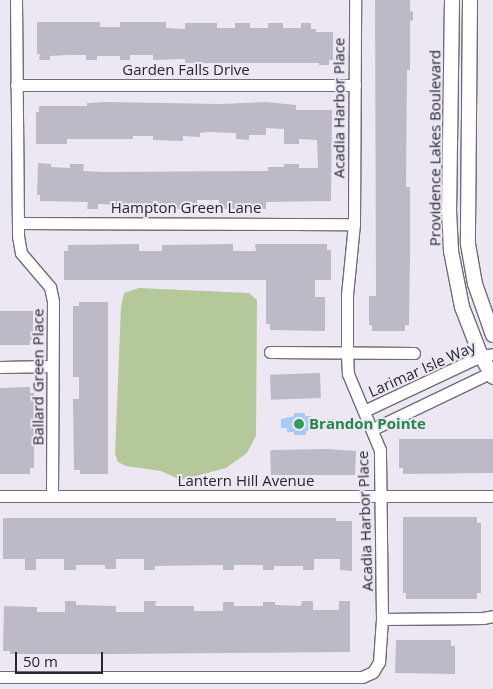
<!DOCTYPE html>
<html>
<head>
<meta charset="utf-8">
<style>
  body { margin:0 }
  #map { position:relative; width:493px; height:689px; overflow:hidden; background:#ede7f4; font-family:"Open Sans",sans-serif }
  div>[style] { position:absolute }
  .green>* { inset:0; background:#b5c899 }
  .water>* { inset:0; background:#a7cbf6 }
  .building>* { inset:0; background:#bcbac7; transform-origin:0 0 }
  .roads { filter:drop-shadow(1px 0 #716c77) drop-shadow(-1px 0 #716c77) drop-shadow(0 1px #716c77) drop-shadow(0 -1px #716c77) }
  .minor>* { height:11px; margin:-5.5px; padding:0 5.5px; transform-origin:5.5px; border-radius:5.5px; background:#fff }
  .tertiary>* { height:14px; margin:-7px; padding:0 7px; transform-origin:7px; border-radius:7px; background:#fff }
  .dots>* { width:14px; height:14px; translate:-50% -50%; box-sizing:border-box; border:2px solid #ede7f4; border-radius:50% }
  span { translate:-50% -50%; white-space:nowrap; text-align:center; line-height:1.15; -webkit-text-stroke:4px #ede7f4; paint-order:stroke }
  .street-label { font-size:15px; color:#28262b }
  .leisure-label { font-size:15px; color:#27864d; font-weight:700 }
  .left { translate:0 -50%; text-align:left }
  .scale { position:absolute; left:15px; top:652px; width:88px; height:22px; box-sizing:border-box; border:2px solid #28262b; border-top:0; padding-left:6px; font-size:15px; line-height:18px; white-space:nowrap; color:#28262b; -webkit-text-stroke:4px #ede7f4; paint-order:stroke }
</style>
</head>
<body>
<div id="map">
  <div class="green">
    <div style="clip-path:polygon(139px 288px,249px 293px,257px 300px,256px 436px,247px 453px,226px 468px,181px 480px,161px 471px,126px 466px,118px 462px,115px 454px,121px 307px,124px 293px)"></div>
  </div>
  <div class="water">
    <div style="clip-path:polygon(294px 413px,305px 413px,305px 416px,311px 416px,311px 420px,318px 420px,312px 431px,306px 431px,306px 435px,294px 435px,294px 432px,287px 432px,287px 428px,281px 428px,281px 419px,294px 416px)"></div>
  </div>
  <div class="building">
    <div style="clip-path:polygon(375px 0,410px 0,410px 11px,413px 12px,413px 20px,410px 21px,410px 70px,407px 70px,406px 187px,410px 187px,410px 255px,409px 325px,405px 325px,405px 331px,372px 331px,372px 325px,369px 325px,369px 296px,376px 296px)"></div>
    <div style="clip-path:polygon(37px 22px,100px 22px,100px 27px,120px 27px,120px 22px,166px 22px,166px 28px,185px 29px,185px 23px,217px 23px,217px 28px,235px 28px,235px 23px,250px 23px,250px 28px,268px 28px,268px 23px,283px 23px,283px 28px,301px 28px,301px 23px,311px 23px,311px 29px,316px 29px,316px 32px,333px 32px,333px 60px,329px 60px,329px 65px,319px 65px,319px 63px,185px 63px,185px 59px,153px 60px,153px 55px,130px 55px,130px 60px,120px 60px,120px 56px,97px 56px,97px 60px,86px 60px,86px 55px,69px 55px,50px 56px,50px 60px,39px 60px,40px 54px,37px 54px)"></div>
    <div style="clip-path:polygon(107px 102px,220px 104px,266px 102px,296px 105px,296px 110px,332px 110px,331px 201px,266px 202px,266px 209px,219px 209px,219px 200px,197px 200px,197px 204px,183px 204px,183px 209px,156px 209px,156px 204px,131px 204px,131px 209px,120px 209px,120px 205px,98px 204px,98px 209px,87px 209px,88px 202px,40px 201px,40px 195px,37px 195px,38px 163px,51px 164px,51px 167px,70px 168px,70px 164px,84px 164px,83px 171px,104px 172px,268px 171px,268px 167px,284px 167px,284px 164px,299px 164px,299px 168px,318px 168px,317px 140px,299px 139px,299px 144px,284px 144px,284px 129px,266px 128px,266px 135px,249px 135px,249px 140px,236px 139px,236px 133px,209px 132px,200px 133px,200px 137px,183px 136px,183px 141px,153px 140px,153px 136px,133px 136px,133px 139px,67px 139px,67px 144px,36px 144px,36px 112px,39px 112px,39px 106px,87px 106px,87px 103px)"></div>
    <div style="clip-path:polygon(139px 244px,139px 251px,162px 251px,162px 245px,233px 244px,233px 251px,256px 251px,255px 244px,327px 244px,327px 250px,331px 250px,331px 280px,315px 280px,315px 297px,325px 297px,325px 331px,270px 330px,270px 324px,266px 324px,266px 280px,64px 280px,64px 251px,68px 251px,68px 245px)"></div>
    <div style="clip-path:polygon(79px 302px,108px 302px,108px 474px,80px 474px,80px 470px,74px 470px,73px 399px,79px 399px,79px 377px,73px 377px,73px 306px,79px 306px)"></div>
    <div style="clip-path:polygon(0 311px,33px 311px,33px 340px,30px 340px,30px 345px,0 345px)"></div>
    <div style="left:320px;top:373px;width:25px;height:50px;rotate:88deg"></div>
    <div style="clip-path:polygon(30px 387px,30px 393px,34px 393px,34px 468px,30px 468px,30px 474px,0 474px,0 388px)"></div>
    <div style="left:336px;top:419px;width:9px;height:28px;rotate:90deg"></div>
    <div style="clip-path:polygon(399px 439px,493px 439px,493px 473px,403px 474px,403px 468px,399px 468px)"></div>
    <div style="clip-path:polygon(327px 449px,356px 451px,355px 475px,271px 475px,270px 451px,272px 450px)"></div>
    <div style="clip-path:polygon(403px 517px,477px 517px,477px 523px,481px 523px,481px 593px,477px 593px,477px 599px,406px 599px,406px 593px,403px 593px)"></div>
    <div style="clip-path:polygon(3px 518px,336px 518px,336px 521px,352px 521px,352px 571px,340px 570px,340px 559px,314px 559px,314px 570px,303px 570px,303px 566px,274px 566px,274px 570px,263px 570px,263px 565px,234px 565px,234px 570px,223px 570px,223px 565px,155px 566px,155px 570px,144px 570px,144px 559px,116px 559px,116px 569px,105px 569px,105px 565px,76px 565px,76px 570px,64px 570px,64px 559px,36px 559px,36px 570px,25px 570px,25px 559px,3px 559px)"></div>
    <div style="clip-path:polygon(65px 601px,76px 601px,76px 605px,116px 606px,116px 612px,144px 612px,144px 601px,156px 601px,155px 606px,194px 606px,194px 611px,223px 611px,223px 602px,234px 602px,234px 606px,263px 606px,263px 602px,275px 602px,275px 605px,301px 606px,302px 601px,313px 601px,313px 610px,339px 610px,339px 601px,350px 601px,350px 652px,115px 654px,10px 654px,10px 651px,3px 651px,4px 606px,37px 607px,37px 612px,65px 612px)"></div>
    <div style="clip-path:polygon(396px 640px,451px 640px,451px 646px,455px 646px,455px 674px,395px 673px)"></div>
  </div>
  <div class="roads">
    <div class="minor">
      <div style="left:16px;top:0;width:236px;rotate:89.5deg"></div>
      <div style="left:18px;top:236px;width:17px;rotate:80deg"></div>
      <div style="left:21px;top:253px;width:45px;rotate:49.5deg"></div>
      <div style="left:50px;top:287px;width:14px;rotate:78deg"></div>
      <div style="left:53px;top:301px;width:195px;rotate:90.3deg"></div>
      <div style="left:16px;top:85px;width:339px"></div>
      <div style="left:18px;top:223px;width:336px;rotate:0.2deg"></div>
      <div style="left:270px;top:352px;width:144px;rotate:0.4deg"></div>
      <div style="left:0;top:367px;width:52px;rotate:-1.1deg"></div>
      <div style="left:364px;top:411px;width:129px;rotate:-25.2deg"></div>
      <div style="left:481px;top:356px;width:12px;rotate:-9deg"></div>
      <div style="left:373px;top:429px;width:130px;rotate:-25.6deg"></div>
      <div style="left:490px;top:373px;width:6px;rotate:-59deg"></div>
      <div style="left:0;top:496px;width:493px"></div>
      <div style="left:382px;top:619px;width:101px;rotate:-0.6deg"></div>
      <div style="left:483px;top:618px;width:10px;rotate:-11deg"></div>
      <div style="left:0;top:677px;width:362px"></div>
      <div style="left:362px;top:677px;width:12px;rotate:-24deg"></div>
      <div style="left:373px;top:672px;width:12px;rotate:-59deg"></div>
      <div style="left:379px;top:662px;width:43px;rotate:-86deg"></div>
      <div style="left:382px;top:619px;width:169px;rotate:-90.7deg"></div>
      <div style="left:380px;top:450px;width:82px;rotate:-112.8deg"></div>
      <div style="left:348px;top:374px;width:21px;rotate:-93deg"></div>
      <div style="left:347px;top:353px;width:58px;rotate:-90deg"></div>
      <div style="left:347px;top:295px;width:71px;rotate:-84.4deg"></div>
      <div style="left:354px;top:224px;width:224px;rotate:-89.7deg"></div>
    </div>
    <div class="tertiary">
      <div style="left:452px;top:0;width:210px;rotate:90.8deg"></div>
      <div style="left:449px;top:210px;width:41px;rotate:87.2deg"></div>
      <div style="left:451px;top:251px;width:57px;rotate:78.9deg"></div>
      <div style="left:462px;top:307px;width:53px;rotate:68.8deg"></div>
      <div style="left:481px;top:356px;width:24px;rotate:60deg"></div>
      <div style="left:470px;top:0;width:244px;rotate:90.5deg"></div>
      <div style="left:468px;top:244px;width:41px;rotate:80.1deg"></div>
      <div style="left:475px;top:284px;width:54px;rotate:70.6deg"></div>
    </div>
  </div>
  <div class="dots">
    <div style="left:299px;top:424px;background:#2e9e5b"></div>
  </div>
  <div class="street-label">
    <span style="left:186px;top:70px">Garden Falls Drive</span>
    <span style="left:339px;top:108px;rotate:-90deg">Acadia Harbor Place</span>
    <span style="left:435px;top:148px;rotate:-90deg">Providence Lakes Boulevard</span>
    <span style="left:186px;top:208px">Hampton Green Lane</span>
    <span style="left:422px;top:369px;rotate:-24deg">Larimar Isle Way</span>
    <span style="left:38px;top:377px;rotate:-90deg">Ballard Green Place</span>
    <span style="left:246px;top:481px">Lantern Hill Avenue</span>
    <span style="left:365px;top:521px;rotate:-92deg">Acadia Harbor Place</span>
  </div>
  <div class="leisure-label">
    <span class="left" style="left:309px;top:424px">Brandon Pointe</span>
  </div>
  <div class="scale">50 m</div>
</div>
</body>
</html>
